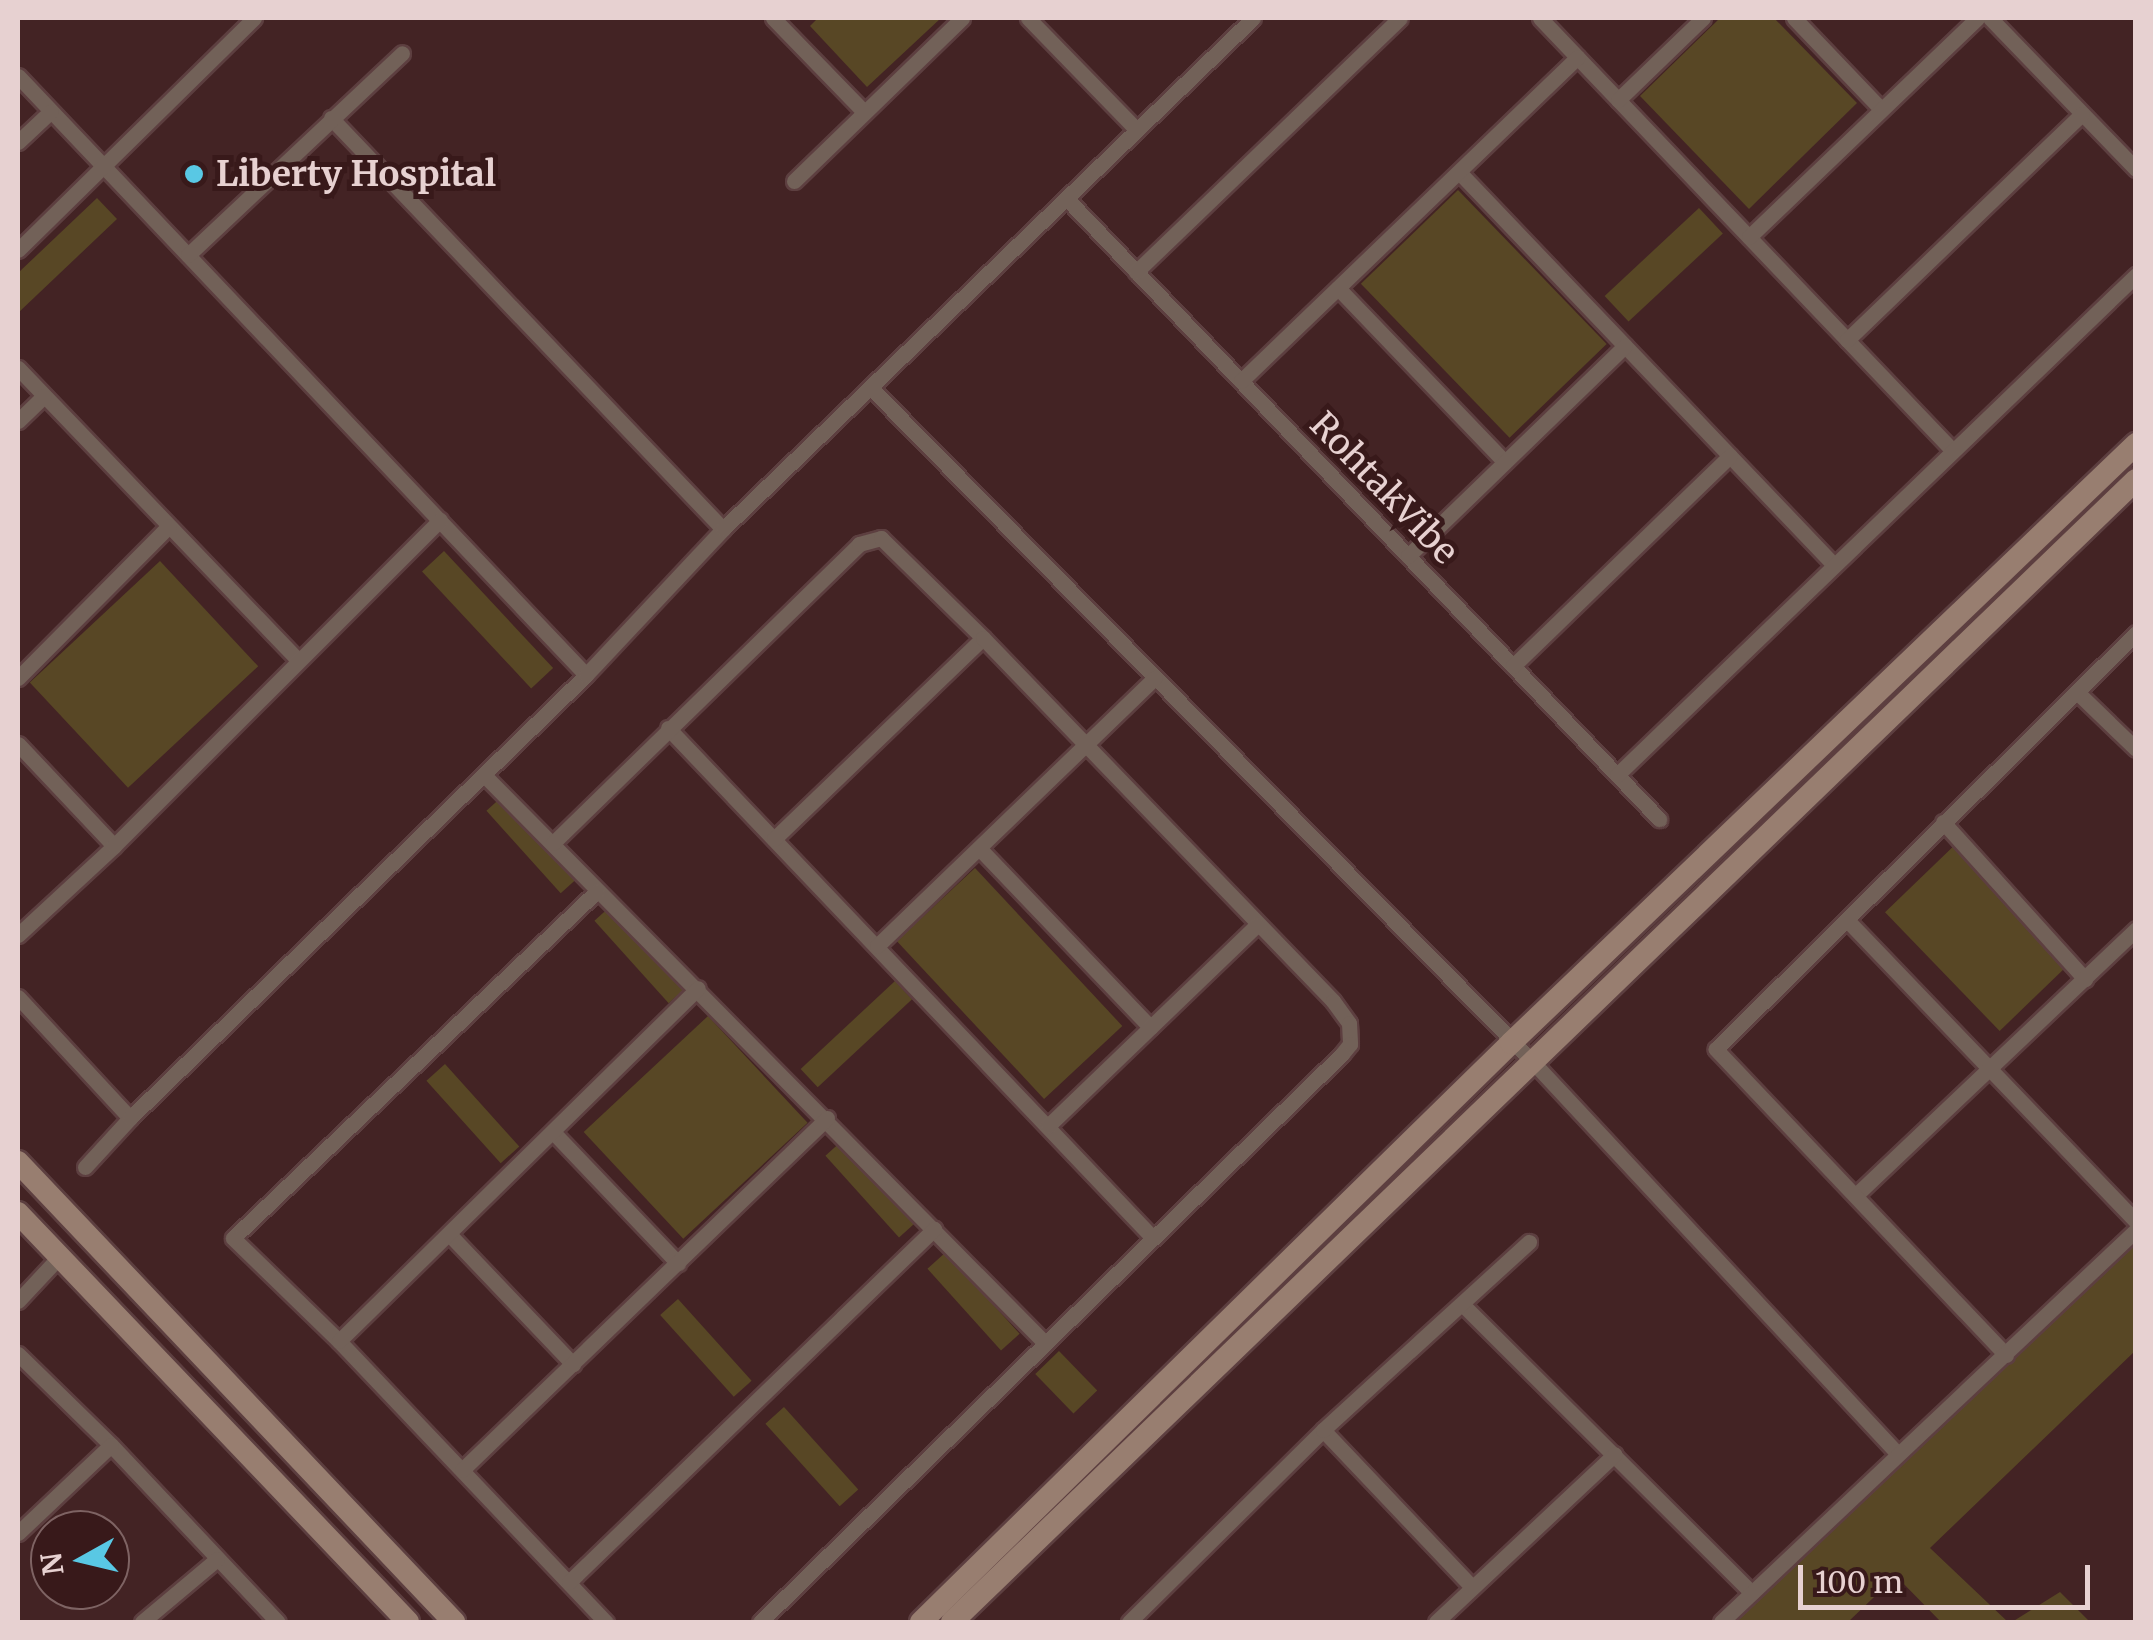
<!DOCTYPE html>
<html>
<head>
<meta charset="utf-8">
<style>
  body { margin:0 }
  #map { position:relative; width:2153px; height:1640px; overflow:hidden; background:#432324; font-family:Merriweather,serif }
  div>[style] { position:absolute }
  .green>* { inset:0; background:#584725; transform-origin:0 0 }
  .roads { filter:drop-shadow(2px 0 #5d3f40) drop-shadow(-2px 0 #5d3f40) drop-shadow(0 2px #5d3f40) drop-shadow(0 -2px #5d3f40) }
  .street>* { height:15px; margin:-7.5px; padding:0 7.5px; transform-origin:7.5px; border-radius:7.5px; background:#726158 }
  .secondary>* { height:22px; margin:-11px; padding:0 11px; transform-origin:11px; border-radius:11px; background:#987e70 }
  .dots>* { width:28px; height:28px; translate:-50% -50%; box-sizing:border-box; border:5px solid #38191a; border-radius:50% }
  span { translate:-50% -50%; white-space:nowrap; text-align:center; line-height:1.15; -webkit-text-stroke:10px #38191a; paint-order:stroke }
  .poi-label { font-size:35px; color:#e7d1d1; font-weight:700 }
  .left { translate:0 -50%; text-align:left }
  .street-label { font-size:35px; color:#e7d1d1 }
  .frame { position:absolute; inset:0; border:20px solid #e7d1d1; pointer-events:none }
  .north { position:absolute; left:30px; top:1510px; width:100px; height:100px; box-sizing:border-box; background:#38191a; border:2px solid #7e6363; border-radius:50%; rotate:262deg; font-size:28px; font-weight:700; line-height:40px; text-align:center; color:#e7d1d1 }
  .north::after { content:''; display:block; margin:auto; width:35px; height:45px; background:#59c8e4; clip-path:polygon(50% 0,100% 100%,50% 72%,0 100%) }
  .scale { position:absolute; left:1798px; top:1565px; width:292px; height:45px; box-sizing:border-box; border:5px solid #e7d1d1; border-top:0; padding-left:12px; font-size:30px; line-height:35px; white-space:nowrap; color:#e7d1d1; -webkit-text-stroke:8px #38191a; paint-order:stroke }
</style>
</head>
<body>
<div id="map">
  <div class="green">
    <div style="clip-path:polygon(818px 18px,941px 18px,867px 87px,810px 26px)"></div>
    <div style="clip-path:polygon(1720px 18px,1774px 18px,1857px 103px,1749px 209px,1640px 96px)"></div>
    <div style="left:1458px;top:190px;width:214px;height:135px;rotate:46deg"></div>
    <div style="clip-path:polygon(97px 198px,117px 219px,18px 313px,18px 273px)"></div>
    <div style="left:1699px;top:208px;width:35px;height:129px;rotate:47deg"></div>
    <div style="left:444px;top:551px;width:160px;height:30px;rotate:47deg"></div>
    <div style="left:160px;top:561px;width:144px;height:178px;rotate:47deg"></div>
    <div style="left:505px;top:794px;width:111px;height:25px;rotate:48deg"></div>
    <div style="left:1962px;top:838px;width:165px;height:107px;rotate:46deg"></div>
    <div style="left:975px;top:868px;width:216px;height:107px;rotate:47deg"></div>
    <div style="left:613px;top:904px;width:111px;height:25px;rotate:48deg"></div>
    <div style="left:895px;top:981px;width:25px;height:129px;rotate:47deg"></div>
    <div style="left:708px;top:1016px;width:146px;height:170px;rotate:47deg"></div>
    <div style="left:445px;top:1064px;width:111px;height:25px;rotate:48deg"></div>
    <div style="left:844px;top:1139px;width:110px;height:25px;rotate:48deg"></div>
    <div style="clip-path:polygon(2135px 1239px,2135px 1351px,1930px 1548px,2008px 1622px,1941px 1622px,1896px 1576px,1848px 1622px,1729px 1622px)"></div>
    <div style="left:946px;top:1252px;width:110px;height:25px;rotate:48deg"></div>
    <div style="left:678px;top:1299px;width:110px;height:24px;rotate:48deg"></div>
    <div style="left:1059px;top:1351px;width:55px;height:33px;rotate:46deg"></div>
    <div style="left:784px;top:1407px;width:111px;height:25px;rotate:48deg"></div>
    <div style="clip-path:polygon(2060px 1592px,2090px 1622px,2012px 1622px)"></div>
  </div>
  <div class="roads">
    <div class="street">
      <div style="left:773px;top:18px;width:131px;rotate:45.9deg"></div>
      <div style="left:1028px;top:18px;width:156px;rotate:45.8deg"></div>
      <div style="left:1540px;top:18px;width:598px;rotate:46.35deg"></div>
      <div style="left:1794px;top:18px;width:126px;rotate:46.3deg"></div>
      <div style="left:1990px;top:18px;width:210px;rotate:46deg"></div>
      <div style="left:18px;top:76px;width:825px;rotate:46.52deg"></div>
      <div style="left:1618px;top:100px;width:118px;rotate:-44deg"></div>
      <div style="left:331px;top:118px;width:568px;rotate:46.36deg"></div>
      <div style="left:18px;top:142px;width:45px;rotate:-43.2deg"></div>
      <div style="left:1459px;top:172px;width:543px;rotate:46.34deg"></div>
      <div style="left:794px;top:181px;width:234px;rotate:-44.1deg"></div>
      <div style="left:1066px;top:198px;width:859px;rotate:46.32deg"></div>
      <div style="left:1749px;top:237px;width:316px;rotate:-43.8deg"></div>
      <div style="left:18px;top:250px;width:331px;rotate:-44.5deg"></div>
      <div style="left:188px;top:255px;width:294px;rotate:-43.3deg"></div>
      <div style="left:1136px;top:272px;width:366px;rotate:-43.9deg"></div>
      <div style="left:1338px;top:288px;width:241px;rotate:46.2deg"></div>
      <div style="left:1847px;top:340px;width:326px;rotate:-43.9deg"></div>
      <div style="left:18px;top:368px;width:403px;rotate:46.2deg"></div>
      <div style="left:1241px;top:381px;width:467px;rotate:-43.9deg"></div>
      <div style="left:870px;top:387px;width:945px;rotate:45.51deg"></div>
      <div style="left:1532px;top:1061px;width:536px;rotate:47.04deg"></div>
      <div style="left:18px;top:421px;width:36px;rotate:-44deg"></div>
      <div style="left:1408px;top:556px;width:302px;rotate:-44.1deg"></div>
      <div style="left:1513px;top:666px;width:302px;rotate:-44.1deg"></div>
      <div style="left:18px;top:678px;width:214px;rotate:-45.2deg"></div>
      <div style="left:2079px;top:694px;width:79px;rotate:44deg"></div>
      <div style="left:668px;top:728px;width:704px;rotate:46.44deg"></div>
      <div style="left:18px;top:744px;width:140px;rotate:46.7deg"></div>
      <div style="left:484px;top:775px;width:798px;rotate:45.36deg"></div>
      <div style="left:1617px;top:775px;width:721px;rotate:-43.93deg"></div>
      <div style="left:1943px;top:822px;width:212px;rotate:47.9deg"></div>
      <div style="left:774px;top:839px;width:290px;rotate:-43.9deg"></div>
      <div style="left:553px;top:843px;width:428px;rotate:-44.3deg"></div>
      <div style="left:859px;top:544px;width:23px;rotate:-15deg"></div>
      <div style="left:881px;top:538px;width:143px;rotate:44.4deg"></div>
      <div style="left:983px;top:638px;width:504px;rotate:46.04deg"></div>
      <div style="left:1333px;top:1001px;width:27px;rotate:54deg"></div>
      <div style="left:1349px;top:1023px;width:21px;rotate:87deg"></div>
      <div style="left:1350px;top:1044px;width:13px;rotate:129deg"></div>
      <div style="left:1342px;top:1054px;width:813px;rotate:135.7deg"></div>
      <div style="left:979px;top:848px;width:248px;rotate:46.3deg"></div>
      <div style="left:597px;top:891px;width:503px;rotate:136.37deg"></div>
      <div style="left:233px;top:1238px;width:148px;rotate:44.2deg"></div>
      <div style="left:339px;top:1341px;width:388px;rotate:46.5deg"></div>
      <div style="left:1847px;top:920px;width:417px;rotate:46.2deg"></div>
      <div style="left:18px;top:935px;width:131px;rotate:-42.8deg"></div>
      <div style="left:114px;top:846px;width:461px;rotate:-45deg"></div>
      <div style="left:877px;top:946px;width:386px;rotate:-44deg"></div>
      <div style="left:18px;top:997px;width:165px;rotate:47.2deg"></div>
      <div style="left:1048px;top:1126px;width:290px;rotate:-43.9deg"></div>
      <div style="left:554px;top:1133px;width:180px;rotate:46.4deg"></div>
      <div style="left:85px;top:1167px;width:67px;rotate:-47.4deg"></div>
      <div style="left:130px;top:1118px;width:636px;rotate:-44.17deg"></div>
      <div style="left:586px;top:675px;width:200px;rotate:-46.8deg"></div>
      <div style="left:723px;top:529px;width:736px;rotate:-43.95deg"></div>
      <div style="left:1857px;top:1194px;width:385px;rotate:-43.5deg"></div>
      <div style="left:449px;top:1234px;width:180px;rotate:46.4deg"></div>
      <div style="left:18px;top:1301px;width:60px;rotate:-47deg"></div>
      <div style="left:1462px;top:1304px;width:409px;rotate:44.9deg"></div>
      <div style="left:339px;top:1341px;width:503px;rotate:-44.52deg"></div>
      <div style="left:18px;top:1354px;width:130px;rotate:44.4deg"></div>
      <div style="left:111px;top:1445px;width:243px;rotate:46.7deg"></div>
      <div style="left:2006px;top:1355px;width:422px;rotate:-133.5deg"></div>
      <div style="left:1716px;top:1049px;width:591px;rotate:-44.73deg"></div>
      <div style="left:1323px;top:1430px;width:216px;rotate:46.5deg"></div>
      <div style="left:462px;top:1470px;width:507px;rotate:-43.96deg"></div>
      <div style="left:18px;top:1533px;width:128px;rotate:-43.4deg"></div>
      <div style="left:569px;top:1582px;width:508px;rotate:-44.04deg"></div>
      <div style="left:142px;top:1622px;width:98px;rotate:-40deg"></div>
      <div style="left:1129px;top:1622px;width:273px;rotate:-44.7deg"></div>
      <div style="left:1323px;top:1430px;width:279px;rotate:-42.4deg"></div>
      <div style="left:1436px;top:1622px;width:245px;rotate:-43.2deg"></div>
      <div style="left:1721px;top:1622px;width:571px;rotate:-43.37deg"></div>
    </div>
    <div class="secondary">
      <div style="left:18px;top:1162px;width:634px;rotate:46.53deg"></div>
      <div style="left:18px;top:1213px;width:565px;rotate:46.36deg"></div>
      <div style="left:921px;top:1622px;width:827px;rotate:-44.46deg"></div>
      <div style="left:1511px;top:1043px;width:866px;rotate:-43.78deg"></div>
      <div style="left:952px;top:1622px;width:1645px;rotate:-43.97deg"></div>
    </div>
  </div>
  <div class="dots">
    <div style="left:194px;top:174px;background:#59c8e4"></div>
  </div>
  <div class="poi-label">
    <span class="left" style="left:216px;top:174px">Liberty Hospital</span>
  </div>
  <div class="street-label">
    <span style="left:1384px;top:488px;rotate:46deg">RohtakVibe</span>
  </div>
  <div class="frame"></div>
  <div class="north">N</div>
  <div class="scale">100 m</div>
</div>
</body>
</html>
